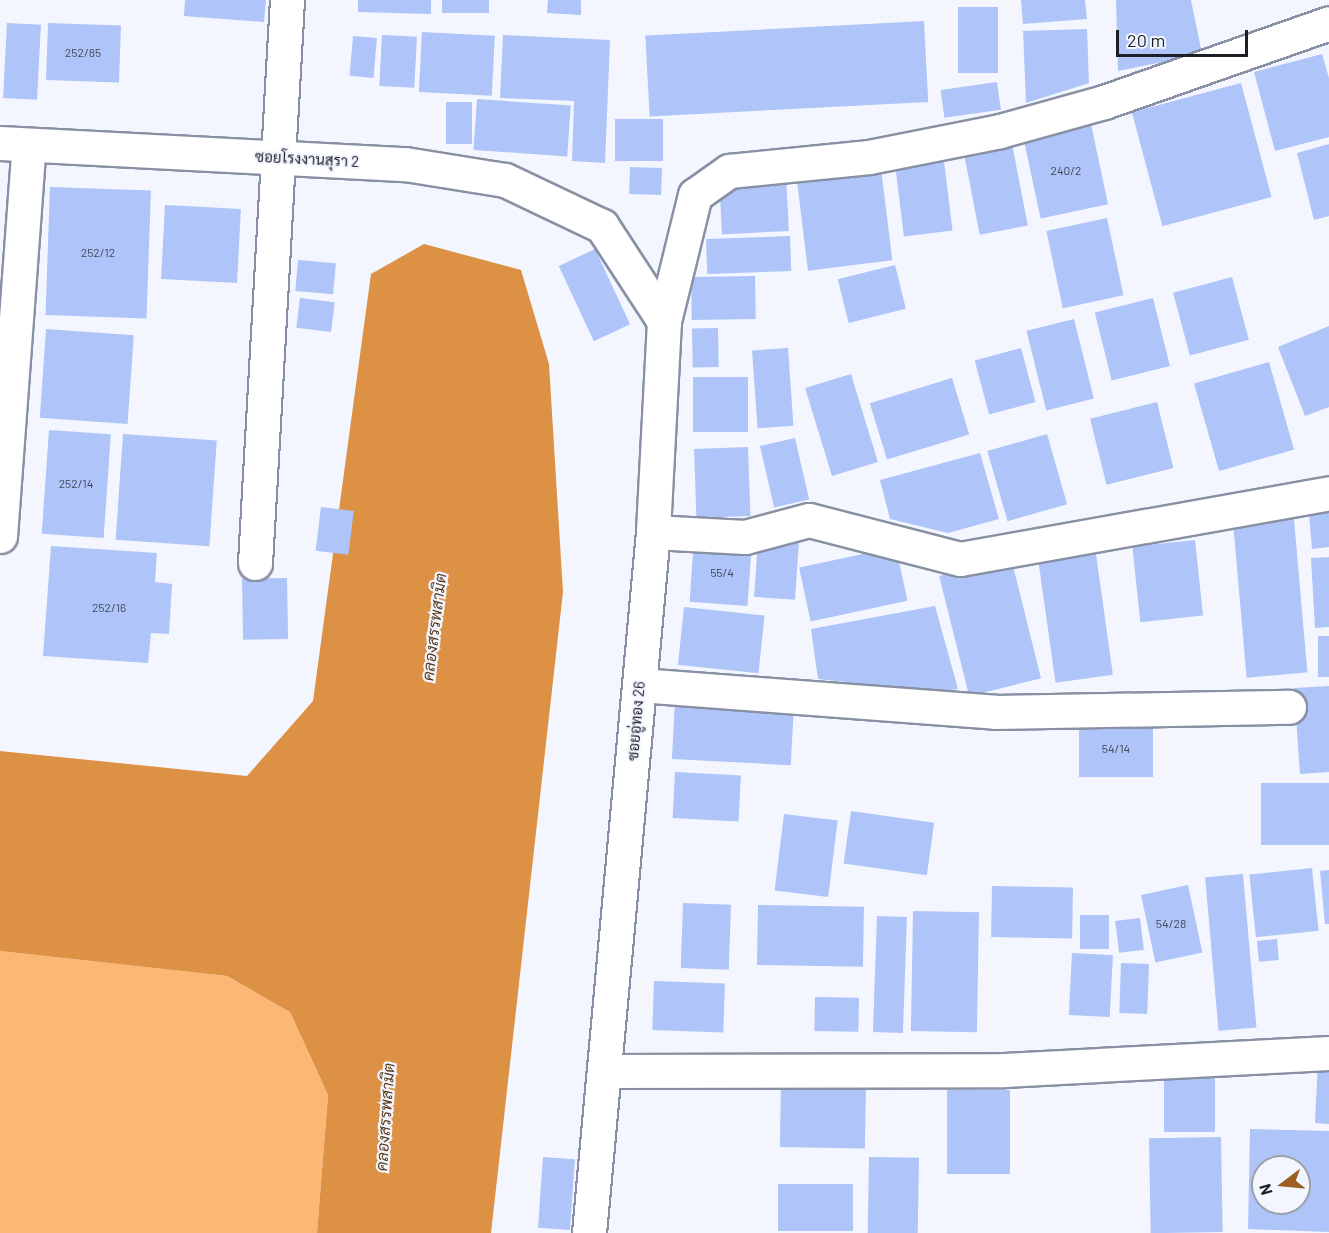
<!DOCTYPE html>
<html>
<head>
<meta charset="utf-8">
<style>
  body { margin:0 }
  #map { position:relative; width:1329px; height:1233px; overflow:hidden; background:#f3f6ff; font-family:Barlow,Sarabun,sans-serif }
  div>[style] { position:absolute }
  .green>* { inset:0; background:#fdb775 }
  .water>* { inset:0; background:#dd9145 }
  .building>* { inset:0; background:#afc4f8; transform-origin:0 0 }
  .roads { filter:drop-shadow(2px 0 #8890a3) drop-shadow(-2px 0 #8890a3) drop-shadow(0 2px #8890a3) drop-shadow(0 -2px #8890a3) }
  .street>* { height:33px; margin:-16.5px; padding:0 16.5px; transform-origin:16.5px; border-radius:16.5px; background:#fff }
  span { translate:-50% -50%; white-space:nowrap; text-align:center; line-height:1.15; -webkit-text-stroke:4.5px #f3f6ff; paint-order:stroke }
  .number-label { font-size:12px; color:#41485a }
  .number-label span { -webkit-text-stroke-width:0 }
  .street-label { font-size:15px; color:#1c1f26 }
  .water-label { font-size:16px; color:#5b3b1c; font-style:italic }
  .north { position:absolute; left:1251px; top:1155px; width:60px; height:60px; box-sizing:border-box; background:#f3f6ff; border:2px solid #9da0a8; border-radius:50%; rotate:254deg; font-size:16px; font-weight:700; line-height:24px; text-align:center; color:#1c1f26 }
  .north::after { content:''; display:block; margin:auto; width:21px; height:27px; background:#9c6122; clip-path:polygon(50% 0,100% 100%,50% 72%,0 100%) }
  .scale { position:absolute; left:1116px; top:30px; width:132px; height:27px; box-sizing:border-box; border:3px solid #1c1f26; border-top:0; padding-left:8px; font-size:18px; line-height:21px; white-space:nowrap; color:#1c1f26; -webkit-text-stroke:4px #f3f6ff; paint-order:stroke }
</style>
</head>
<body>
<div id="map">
  <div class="green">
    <div style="clip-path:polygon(0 951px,227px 976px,290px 1012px,328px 1095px,317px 1233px,0 1233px)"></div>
  </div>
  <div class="water">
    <div style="clip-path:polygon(424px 244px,521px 270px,549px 364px,563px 592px,491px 1233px,317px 1233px,328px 1095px,290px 1012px,227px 976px,0 951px,0 751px,247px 776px,313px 701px,371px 274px)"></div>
  </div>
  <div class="building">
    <div style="clip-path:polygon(185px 0,266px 0,264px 22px,184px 16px)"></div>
    <div style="clip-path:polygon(358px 0,431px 0,431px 14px,358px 12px)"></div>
    <div style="left:442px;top:0;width:47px;height:13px"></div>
    <div style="clip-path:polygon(548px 0,581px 0,581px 15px,547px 13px)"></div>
    <div style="clip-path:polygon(1021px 0,1085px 0,1087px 19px,1023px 24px)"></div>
    <div style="clip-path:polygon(1116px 0,1191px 0,1202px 54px,1118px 71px)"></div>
    <div style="left:958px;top:7px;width:40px;height:66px"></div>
    <div style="left:924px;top:21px;width:81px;height:279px;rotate:87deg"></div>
    <div style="left:7px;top:23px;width:34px;height:75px;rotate:3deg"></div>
    <div style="left:48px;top:23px;width:73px;height:57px;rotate:2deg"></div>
    <div style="clip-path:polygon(1087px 29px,1089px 83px,1026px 103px,1023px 31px)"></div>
    <div style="left:422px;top:32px;width:73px;height:60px;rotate:3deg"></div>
    <div style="left:382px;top:35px;width:35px;height:51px;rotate:3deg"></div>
    <div style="clip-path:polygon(503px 35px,610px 40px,605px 163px,572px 161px,574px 101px,500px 98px)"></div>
    <div style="left:353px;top:36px;width:24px;height:40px;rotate:5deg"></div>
    <div style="clip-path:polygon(1322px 54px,1329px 78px,1329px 137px,1275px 151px,1254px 72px)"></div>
    <div style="left:997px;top:82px;width:28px;height:57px;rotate:82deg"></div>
    <div style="left:1241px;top:83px;width:118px;height:113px;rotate:75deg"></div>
    <div style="left:477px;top:99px;width:94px;height:51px;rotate:4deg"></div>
    <div style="left:446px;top:102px;width:26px;height:42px"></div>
    <div style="left:615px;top:119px;width:48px;height:42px"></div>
    <div style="left:1091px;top:124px;width:82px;height:69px;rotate:78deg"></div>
    <div style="left:1012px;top:144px;width:83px;height:49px;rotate:79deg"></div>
    <div style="clip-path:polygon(1329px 144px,1329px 216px,1314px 220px,1297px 153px)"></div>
    <div style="left:944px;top:161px;width:70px;height:49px;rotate:83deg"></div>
    <div style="left:630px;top:167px;width:32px;height:27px;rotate:2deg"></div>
    <div style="left:881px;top:168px;width:93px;height:85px;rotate:83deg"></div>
    <div style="left:786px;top:175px;width:56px;height:67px;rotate:87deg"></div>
    <div style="left:50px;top:187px;width:101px;height:128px;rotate:2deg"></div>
    <div style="left:165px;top:205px;width:76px;height:74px;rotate:3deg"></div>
    <div style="left:1107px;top:218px;width:79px;height:62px;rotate:78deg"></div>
    <div style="left:790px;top:236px;width:35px;height:84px;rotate:88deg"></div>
    <div style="left:595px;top:249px;width:83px;height:40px;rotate:65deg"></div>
    <div style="left:298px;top:260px;width:38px;height:31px;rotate:5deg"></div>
    <div style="left:895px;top:265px;width:45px;height:59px;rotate:76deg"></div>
    <div style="left:755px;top:276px;width:43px;height:64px;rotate:89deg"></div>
    <div style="left:1232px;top:277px;width:65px;height:61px;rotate:75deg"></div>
    <div style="left:300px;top:298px;width:35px;height:30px;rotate:7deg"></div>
    <div style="left:1153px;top:298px;width:70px;height:60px;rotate:76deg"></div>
    <div style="left:1074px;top:319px;width:82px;height:49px;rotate:76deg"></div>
    <div style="clip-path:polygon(1329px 326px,1329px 407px,1305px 416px,1278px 347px)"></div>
    <div style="left:718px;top:328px;width:39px;height:26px;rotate:89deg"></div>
    <div style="left:46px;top:329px;width:88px;height:89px;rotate:4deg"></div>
    <div style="left:788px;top:348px;width:78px;height:36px;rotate:86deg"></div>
    <div style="left:1021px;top:348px;width:56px;height:48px;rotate:75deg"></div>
    <div style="left:1269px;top:362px;width:91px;height:78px;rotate:74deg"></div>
    <div style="left:851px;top:374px;width:92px;height:48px;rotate:73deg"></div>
    <div style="left:693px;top:377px;width:55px;height:55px"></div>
    <div style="left:952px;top:378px;width:59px;height:86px;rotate:73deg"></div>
    <div style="left:1157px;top:402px;width:68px;height:69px;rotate:76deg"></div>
    <div style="left:49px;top:430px;width:62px;height:104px;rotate:4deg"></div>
    <div style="left:123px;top:434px;width:94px;height:106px;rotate:4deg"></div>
    <div style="left:1047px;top:434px;width:73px;height:62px;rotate:74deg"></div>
    <div style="left:795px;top:438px;width:63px;height:36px;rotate:77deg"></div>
    <div style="left:748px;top:447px;width:69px;height:54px;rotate:88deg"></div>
    <div style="clip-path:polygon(980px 453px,999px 519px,948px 533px,890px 519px,880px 480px)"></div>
    <div style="clip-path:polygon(1329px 501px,1329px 547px,1312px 549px,1308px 503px)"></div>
    <div style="left:321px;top:507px;width:33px;height:44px;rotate:7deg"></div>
    <div style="left:1293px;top:508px;width:165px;height:61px;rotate:85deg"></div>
    <div style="left:694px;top:539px;width:58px;height:63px;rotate:4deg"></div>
    <div style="left:758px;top:540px;width:41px;height:57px;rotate:4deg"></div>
    <div style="left:1094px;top:540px;width:136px;height:58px;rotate:82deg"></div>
    <div style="left:1195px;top:540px;width:76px;height:63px;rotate:84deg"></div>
    <div style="clip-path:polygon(51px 546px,157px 553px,155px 582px,172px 584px,169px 634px,151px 633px,148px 663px,43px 656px)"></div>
    <div style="left:896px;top:547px;width:55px;height:99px;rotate:78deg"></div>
    <div style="clip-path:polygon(1329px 557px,1329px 627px,1315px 628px,1311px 558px)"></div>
    <div style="left:1011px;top:558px;width:124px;height:74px;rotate:76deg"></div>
    <div style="left:287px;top:578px;width:61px;height:45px;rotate:89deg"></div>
    <div style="clip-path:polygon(935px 606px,958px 689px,935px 692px,818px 679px,811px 629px)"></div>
    <div style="left:684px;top:607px;width:81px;height:58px;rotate:6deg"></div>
    <div style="left:1329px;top:636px;width:41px;height:11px;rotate:90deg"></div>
    <div style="clip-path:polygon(1329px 686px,1329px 772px,1300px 774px,1294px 688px)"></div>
    <div style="left:675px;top:700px;width:119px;height:59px;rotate:3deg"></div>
    <div style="left:1079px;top:720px;width:74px;height:57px"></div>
    <div style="left:675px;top:772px;width:66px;height:46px;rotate:3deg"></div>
    <div style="left:1261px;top:783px;width:68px;height:62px"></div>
    <div style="left:851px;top:811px;width:84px;height:53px;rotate:8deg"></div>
    <div style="left:784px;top:814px;width:54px;height:77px;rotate:7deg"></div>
    <div style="left:1312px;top:868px;width:63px;height:63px;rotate:84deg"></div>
    <div style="clip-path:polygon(1329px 870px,1329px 924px,1325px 924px,1320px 871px)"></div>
    <div style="left:1243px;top:874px;width:154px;height:38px;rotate:85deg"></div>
    <div style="left:1188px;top:885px;width:69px;height:48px;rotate:78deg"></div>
    <div style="left:992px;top:886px;width:81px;height:51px;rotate:1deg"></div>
    <div style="left:683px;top:903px;width:48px;height:65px;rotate:2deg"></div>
    <div style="left:758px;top:905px;width:106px;height:60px;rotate:1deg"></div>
    <div style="left:913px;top:911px;width:66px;height:120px;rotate:1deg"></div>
    <div style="left:1080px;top:915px;width:29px;height:34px"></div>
    <div style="left:877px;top:916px;width:30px;height:116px;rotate:2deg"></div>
    <div style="left:1140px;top:918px;width:32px;height:25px;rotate:83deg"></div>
    <div style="left:1277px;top:939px;width:21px;height:20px;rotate:85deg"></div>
    <div style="left:1072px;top:953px;width:41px;height:62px;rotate:3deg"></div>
    <div style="left:1121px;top:963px;width:28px;height:50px;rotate:2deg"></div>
    <div style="left:654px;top:981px;width:71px;height:49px;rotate:2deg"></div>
    <div style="left:815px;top:997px;width:44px;height:34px;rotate:1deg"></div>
    <div style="clip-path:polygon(1318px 1060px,1329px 1061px,1329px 1124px,1315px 1123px)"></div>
    <div style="left:1164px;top:1068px;width:51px;height:64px"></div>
    <div style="left:781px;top:1083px;width:85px;height:64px;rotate:1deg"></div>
    <div style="left:947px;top:1090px;width:63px;height:84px"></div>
    <div style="clip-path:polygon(evenodd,1250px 1129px,1329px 1131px,1329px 1232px,1248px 1229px,1250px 1129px,1263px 1167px,1299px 1167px,1299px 1203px,1263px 1203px,1263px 1167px)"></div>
    <div style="left:1221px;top:1137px;width:95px;height:72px;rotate:89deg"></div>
    <div style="left:543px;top:1157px;width:32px;height:71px;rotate:4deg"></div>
    <div style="left:869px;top:1157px;width:50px;height:76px;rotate:1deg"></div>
    <div style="left:778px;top:1184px;width:75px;height:47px"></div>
  </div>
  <div class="roads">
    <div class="street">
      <div style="left:0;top:143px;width:406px;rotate:3deg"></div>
      <div style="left:405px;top:164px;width:101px;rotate:9.1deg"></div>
      <div style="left:505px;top:180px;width:107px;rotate:25.4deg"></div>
      <div style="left:602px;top:226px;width:113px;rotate:56.9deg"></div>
      <div style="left:664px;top:321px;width:211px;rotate:93deg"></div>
      <div style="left:653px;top:532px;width:704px;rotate:95.22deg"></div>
      <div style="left:664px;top:321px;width:130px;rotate:-76.2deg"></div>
      <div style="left:695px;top:195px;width:42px;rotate:-35.2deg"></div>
      <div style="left:729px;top:171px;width:141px;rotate:-5.7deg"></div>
      <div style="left:869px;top:157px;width:134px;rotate:-11.2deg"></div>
      <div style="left:1000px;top:131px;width:108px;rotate:-15.6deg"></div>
      <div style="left:1104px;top:102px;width:238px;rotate:-19.3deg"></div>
      <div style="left:653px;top:532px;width:92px;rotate:3.1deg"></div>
      <div style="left:745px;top:537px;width:66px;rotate:-14.9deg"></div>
      <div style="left:809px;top:520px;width:156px;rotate:14.5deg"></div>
      <div style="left:960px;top:559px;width:375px;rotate:-10.1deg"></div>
      <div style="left:0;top:536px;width:392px;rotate:-85.8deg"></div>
      <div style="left:255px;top:563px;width:564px;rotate:-86.75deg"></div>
      <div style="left:639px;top:685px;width:357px;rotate:4.3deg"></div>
      <div style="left:995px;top:712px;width:294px;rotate:-1deg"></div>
      <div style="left:605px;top:1071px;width:399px;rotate:-0.1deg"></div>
      <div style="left:1004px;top:1070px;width:325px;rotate:-3deg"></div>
    </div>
  </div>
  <div class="number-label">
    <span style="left:83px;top:53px">252/85</span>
    <span style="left:1066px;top:171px">240/2</span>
    <span style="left:98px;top:253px">252/12</span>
    <span style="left:76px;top:484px">252/14</span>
    <span style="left:722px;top:573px">55/4</span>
    <span style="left:109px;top:608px">252/16</span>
    <span style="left:1116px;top:749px">54/14</span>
    <span style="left:1171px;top:924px">54/28</span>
  </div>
  <div class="street-label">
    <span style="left:307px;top:159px;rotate:3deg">ซอยโรงงานสุรา 2</span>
    <span style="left:636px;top:721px;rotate:-85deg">ซอยอู่ทอง 26</span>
  </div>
  <div class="water-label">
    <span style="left:434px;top:627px;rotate:-83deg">คลองสรรพสามิต</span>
    <span style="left:385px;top:1117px;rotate:-86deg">คลองสรรพสามิต</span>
  </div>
  <div class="north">N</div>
  <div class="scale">20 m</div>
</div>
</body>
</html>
